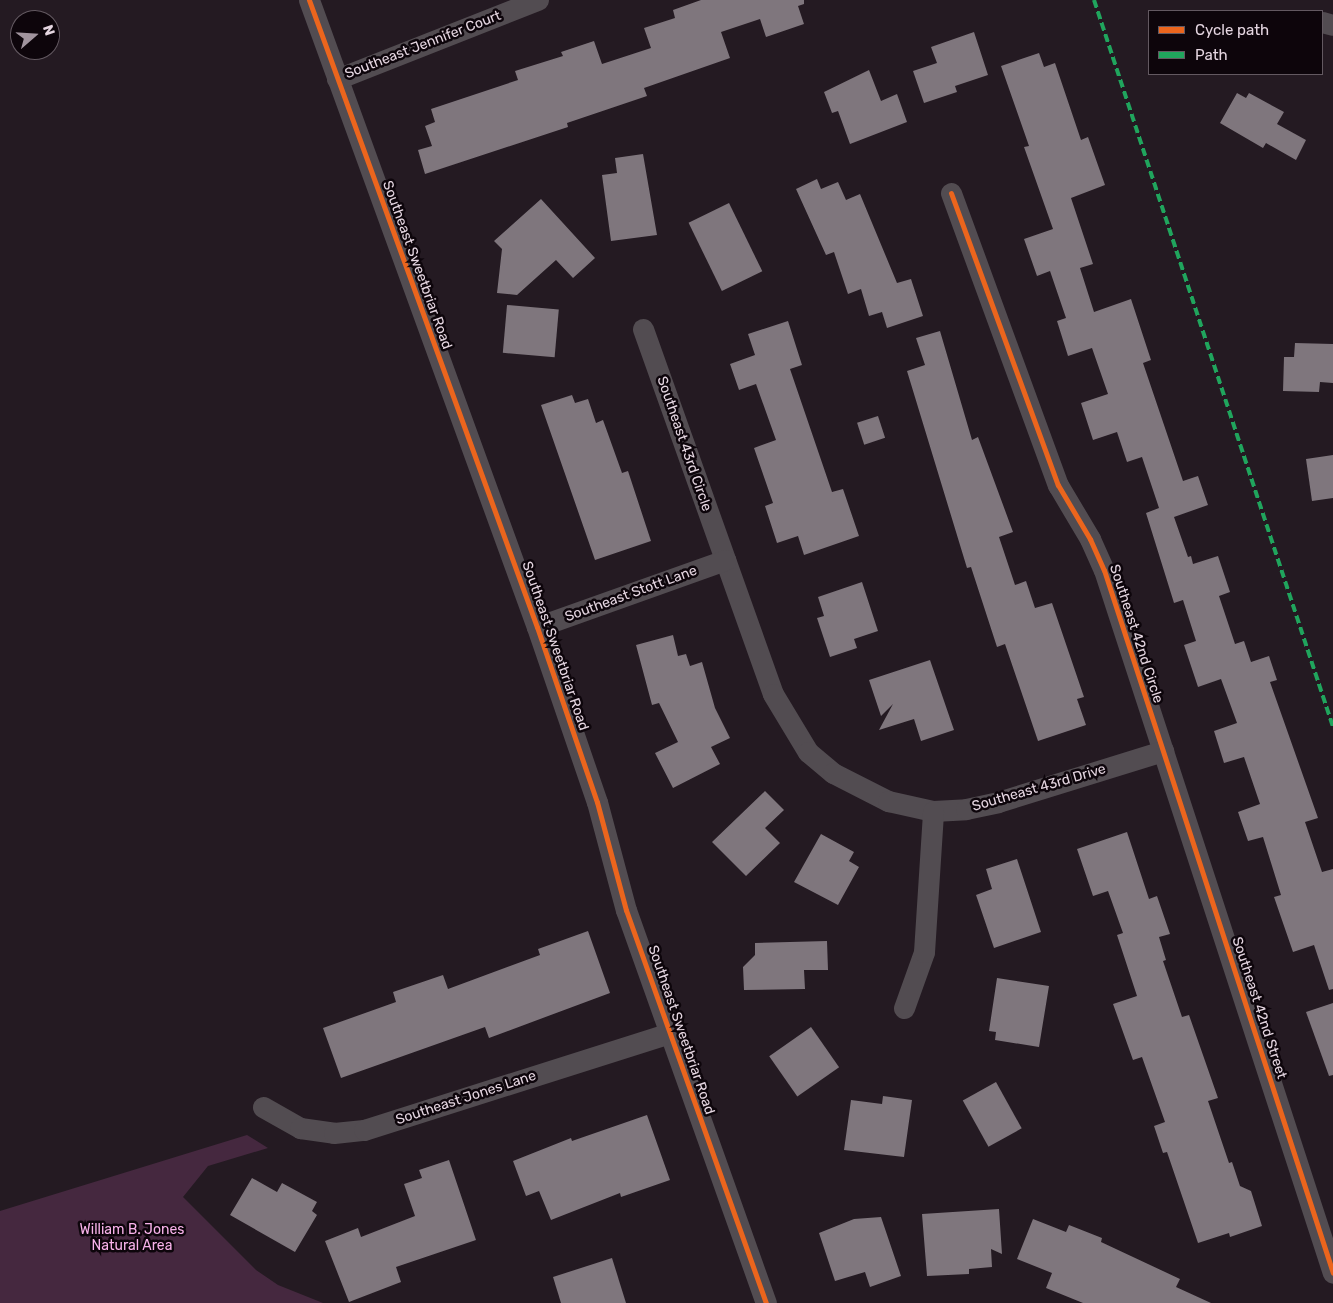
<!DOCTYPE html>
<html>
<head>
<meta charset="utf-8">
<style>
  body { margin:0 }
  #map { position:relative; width:1333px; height:1303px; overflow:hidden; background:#241a22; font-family:Rubik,sans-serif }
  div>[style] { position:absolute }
  .green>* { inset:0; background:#45283f }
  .building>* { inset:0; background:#7f767d; transform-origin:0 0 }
  .street>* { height:21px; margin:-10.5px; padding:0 10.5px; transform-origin:10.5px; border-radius:10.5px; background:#524c51 }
  .quiet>* { height:4px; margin-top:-2px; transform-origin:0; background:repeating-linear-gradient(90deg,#20a55d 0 8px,transparent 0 12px) }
  .cycleway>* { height:5px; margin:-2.5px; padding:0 2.5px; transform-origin:2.5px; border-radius:2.5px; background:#eb651d }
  span { translate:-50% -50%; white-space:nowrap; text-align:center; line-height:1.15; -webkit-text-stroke:5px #0d050b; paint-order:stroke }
  .street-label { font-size:14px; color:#e5d6e1 }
  .park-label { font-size:14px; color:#f8b2ea }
  .legend { position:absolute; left:1148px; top:10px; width:175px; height:65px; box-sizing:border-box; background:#0d050b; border:1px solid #635961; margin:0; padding:6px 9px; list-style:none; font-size:15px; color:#e5d6e1 }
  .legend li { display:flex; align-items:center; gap:10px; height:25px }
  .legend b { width:25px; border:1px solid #635961 }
  .north { position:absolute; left:10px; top:10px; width:50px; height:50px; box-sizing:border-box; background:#0d050b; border:1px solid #635961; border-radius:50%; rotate:71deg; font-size:14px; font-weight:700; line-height:20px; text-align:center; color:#e5d6e1 }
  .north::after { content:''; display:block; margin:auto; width:18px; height:22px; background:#a1949e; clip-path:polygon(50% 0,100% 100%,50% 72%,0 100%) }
</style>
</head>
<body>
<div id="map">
  <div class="green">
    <div style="clip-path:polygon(247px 1135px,268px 1148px,208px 1166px,183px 1197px,256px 1270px,278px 1285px,323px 1303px,0 1303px,0 1211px)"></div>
  </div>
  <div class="building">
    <div style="clip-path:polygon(701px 0,804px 0,804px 4px,798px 6px,804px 24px,766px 37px,760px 19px,721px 32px,730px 58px,644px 88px,647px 96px,567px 123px,568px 127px,425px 174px,418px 150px,432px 146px,425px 126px,435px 122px,431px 109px,518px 80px,515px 71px,563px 56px,561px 52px,594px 41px,602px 64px,651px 48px,644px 28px,675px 18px,673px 10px)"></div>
    <div style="clip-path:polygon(974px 32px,988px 75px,955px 86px,957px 92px,924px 103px,913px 71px,937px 63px,931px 47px)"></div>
    <div style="clip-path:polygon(1039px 53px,1044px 67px,1055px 63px,1081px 140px,1088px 137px,1105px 185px,1071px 198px,1093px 264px,1080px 268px,1094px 312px,1131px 299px,1151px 360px,1143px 363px,1183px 481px,1198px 476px,1208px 505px,1174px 517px,1188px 557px,1191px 556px,1193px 564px,1218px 556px,1230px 592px,1219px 596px,1235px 644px,1244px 641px,1251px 662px,1269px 656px,1277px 680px,1270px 682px,1318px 818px,1305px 822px,1322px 872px,1333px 869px,1333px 989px,1329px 990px,1314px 945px,1293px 952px,1274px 897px,1281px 895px,1263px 837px,1248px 841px,1238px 812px,1260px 804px,1244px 757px,1224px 763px,1214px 731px,1237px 723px,1221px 679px,1198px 687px,1184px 645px,1196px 641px,1183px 600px,1174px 603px,1146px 513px,1159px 508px,1142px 457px,1127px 462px,1117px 432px,1093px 440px,1081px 403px,1108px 394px,1092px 348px,1068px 356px,1057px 321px,1066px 318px,1050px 271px,1037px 276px,1024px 239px,1053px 229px,1024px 147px,1029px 146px,1001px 66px)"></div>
    <div style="clip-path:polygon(869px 70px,881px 101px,897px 94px,907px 122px,850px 144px,838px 111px,832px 113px,824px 92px)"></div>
    <div style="clip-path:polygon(1237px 93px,1246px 98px,1249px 93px,1284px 112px,1277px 124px,1306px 140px,1296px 160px,1266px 143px,1263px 148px,1220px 123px)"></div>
    <div style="clip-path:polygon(643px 154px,657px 235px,611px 241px,602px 175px,617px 173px,615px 158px)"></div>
    <div style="clip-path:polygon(817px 179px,821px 189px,838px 182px,846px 200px,860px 194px,897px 283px,911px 279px,923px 316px,887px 328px,882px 312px,869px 316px,861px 289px,848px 294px,834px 252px,826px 255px,796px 189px)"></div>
    <div style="clip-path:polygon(541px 199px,595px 258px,573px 278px,556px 260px,517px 295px,497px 293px,502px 249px,494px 241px)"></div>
    <div style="left:729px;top:203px;width:76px;height:45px;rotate:64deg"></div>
    <div style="left:507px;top:305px;width:52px;height:48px;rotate:5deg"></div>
    <div style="clip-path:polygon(788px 321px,802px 365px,790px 369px,832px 492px,843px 489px,859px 536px,804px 555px,798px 536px,777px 543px,765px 506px,773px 503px,754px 448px,776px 440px,756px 384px,739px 390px,730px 364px,755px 355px,748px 334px)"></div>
    <div style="clip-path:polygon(940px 331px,972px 440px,978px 437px,1013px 532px,999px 537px,1015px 585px,1026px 581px,1035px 608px,1052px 603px,1084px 697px,1077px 699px,1086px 725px,1038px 741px,1005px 644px,997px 647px,971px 567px,967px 568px,907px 371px,925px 365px,916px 338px)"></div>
    <div style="clip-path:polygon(1295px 343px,1333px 344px,1333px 383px,1320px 382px,1319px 392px,1283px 391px,1284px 357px,1294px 357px)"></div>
    <div style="clip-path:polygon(572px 395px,575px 403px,588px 399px,596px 423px,603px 420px,622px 473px,628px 471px,651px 541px,595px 560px,541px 405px)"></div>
    <div style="left:878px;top:416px;width:23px;height:22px;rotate:72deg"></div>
    <div style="clip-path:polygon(1333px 455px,1333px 498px,1312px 501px,1306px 459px)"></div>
    <div style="clip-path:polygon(862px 582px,878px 631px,854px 639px,857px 648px,830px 657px,817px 618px,824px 616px,818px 597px)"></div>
    <div style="clip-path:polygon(673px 635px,678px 656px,686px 654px,690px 666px,702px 662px,715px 708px,730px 738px,711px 747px,720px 764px,673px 788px,655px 753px,678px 742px,659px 703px,652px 705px,636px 645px)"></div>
    <div style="clip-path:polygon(930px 660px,954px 730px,921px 741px,914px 719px,879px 730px,893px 704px,881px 716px,869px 680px)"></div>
    <div style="clip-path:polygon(765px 791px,784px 810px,765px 828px,780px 843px,746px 876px,712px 842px)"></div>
    <div style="clip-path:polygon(1127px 832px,1149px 899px,1157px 896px,1170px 934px,1159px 937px,1166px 960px,1163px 961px,1182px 1017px,1189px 1015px,1218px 1098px,1208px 1101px,1229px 1163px,1232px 1162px,1240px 1186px,1251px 1191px,1262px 1226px,1230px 1237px,1229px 1233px,1198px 1243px,1167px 1152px,1163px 1153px,1154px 1126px,1165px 1122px,1142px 1057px,1133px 1060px,1113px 1004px,1137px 996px,1117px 935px,1123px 933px,1108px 891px,1093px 896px,1077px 849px)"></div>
    <div style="clip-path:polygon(821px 834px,854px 852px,849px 861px,859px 867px,838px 905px,794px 882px)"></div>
    <div style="clip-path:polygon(1017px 859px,1041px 932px,994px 948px,976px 895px,992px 889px,986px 869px)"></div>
    <div style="clip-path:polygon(588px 931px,610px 993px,489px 1038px,485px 1027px,341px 1078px,323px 1028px,396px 1002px,393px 992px,443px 975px,448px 989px,540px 955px,538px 949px)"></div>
    <div style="clip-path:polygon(827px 941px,828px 970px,804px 970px,805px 989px,744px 990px,743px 967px,755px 955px,755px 943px)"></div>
    <div style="clip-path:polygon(997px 978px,1049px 986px,1039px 1047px,995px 1040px,996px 1032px,989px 1031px)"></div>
    <div style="clip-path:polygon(1333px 1003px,1333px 1075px,1329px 1076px,1306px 1012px)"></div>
    <div style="left:811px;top:1027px;width:49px;height:51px;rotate:55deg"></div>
    <div style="left:996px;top:1082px;width:53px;height:38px;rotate:61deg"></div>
    <div style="clip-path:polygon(883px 1096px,912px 1100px,904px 1157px,844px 1150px,851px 1100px,882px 1104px)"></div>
    <div style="clip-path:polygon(647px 1115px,670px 1180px,621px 1197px,620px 1193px,551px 1220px,539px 1191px,526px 1196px,513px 1161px,571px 1138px,572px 1141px)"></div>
    <div style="clip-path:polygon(449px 1160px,476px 1240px,396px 1267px,401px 1282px,349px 1302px,325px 1241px,358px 1228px,361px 1237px,415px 1216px,404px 1184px,422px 1178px,419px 1170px)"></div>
    <div style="clip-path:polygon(252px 1178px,277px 1192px,282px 1183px,317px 1202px,312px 1211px,317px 1215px,295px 1252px,230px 1215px)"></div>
    <div style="clip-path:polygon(999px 1209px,1002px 1254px,991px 1249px,992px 1267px,969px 1269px,969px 1274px,927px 1276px,922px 1214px)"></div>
    <div style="clip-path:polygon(881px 1217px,901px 1276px,870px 1287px,865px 1272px,835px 1281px,819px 1233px,854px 1219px)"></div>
    <div style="clip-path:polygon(1033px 1219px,1066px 1232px,1069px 1225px,1102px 1238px,1101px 1242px,1180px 1279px,1176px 1287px,1211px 1303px,1083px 1303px,1046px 1288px,1052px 1273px,1017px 1259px)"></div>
    <div style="clip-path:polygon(612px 1258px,626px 1303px,561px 1303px,553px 1277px)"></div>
  </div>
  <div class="street">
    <div style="left:309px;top:0;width:667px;rotate:70.02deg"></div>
    <div style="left:537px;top:627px;width:185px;rotate:71.1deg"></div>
    <div style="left:597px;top:802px;width:112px;rotate:75deg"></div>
    <div style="left:626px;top:910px;width:417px;rotate:70.4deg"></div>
    <div style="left:1322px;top:22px;width:11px;rotate:15deg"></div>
    <div style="left:337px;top:79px;width:216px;rotate:-21.5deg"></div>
    <div style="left:951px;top:193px;width:311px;rotate:69.9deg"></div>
    <div style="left:1058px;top:485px;width:63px;rotate:59.3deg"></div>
    <div style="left:1090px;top:539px;width:34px;rotate:66deg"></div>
    <div style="left:1104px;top:570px;width:739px;rotate:71.96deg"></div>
    <div style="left:643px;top:329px;width:387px;rotate:70.4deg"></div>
    <div style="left:773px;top:694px;width:68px;rotate:58.9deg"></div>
    <div style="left:808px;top:752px;width:33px;rotate:40deg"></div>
    <div style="left:833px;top:773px;width:62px;rotate:27deg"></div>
    <div style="left:888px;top:801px;width:46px;rotate:12.5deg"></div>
    <div style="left:933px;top:811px;width:33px;rotate:-3deg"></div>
    <div style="left:966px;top:809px;width:33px;rotate:-12deg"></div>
    <div style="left:998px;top:802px;width:173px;rotate:-17.2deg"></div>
    <div style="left:537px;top:627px;width:200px;rotate:-19.6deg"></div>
    <div style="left:904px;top:1008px;width:59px;rotate:-70.3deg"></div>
    <div style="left:924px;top:952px;width:141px;rotate:-86.3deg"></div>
    <div style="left:263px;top:1107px;width:43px;rotate:29.6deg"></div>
    <div style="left:300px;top:1128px;width:34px;rotate:8deg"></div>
    <div style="left:334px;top:1133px;width:30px;rotate:-6deg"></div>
    <div style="left:364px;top:1130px;width:320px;rotate:-17.6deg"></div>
  </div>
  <div class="quiet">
    <div style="left:1094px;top:0;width:765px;rotate:71.8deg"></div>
  </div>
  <div class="cycleway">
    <div style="left:309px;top:0;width:667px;rotate:70.02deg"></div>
    <div style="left:537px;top:627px;width:185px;rotate:71.1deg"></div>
    <div style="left:597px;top:802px;width:112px;rotate:75deg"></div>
    <div style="left:626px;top:910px;width:417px;rotate:70.4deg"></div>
    <div style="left:951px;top:193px;width:311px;rotate:69.9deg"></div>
    <div style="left:1058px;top:485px;width:63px;rotate:59.3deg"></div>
    <div style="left:1090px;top:539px;width:34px;rotate:66deg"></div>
    <div style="left:1104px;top:570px;width:739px;rotate:71.96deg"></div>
  </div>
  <div class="street-label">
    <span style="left:423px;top:45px;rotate:-21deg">Southeast Jennifer Court</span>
    <span style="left:417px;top:265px;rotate:70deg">Southeast Sweetbriar Road</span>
    <span style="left:684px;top:444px;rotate:71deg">Southeast 43rd Circle</span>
    <span style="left:631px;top:594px;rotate:-20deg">Southeast Stott Lane</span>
    <span style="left:1136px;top:634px;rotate:72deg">Southeast 42nd Circle</span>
    <span style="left:555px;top:646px;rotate:71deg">Southeast Sweetbriar Road</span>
    <span style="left:1039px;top:788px;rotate:-16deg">Southeast 43rd Drive</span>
    <span style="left:1259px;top:1008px;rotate:72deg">Southeast 42nd Street</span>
    <span style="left:681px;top:1030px;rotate:71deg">Southeast Sweetbriar Road</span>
    <span style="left:466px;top:1098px;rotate:-18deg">Southeast Jones Lane</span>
  </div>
  <div class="park-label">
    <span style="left:132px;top:1238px">William B. Jones<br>Natural Area</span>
  </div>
  <ul class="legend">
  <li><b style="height:6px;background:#eb651d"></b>Cycle path</li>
  <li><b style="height:6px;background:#20a55d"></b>Path</li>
  </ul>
  <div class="north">N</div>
</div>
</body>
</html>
